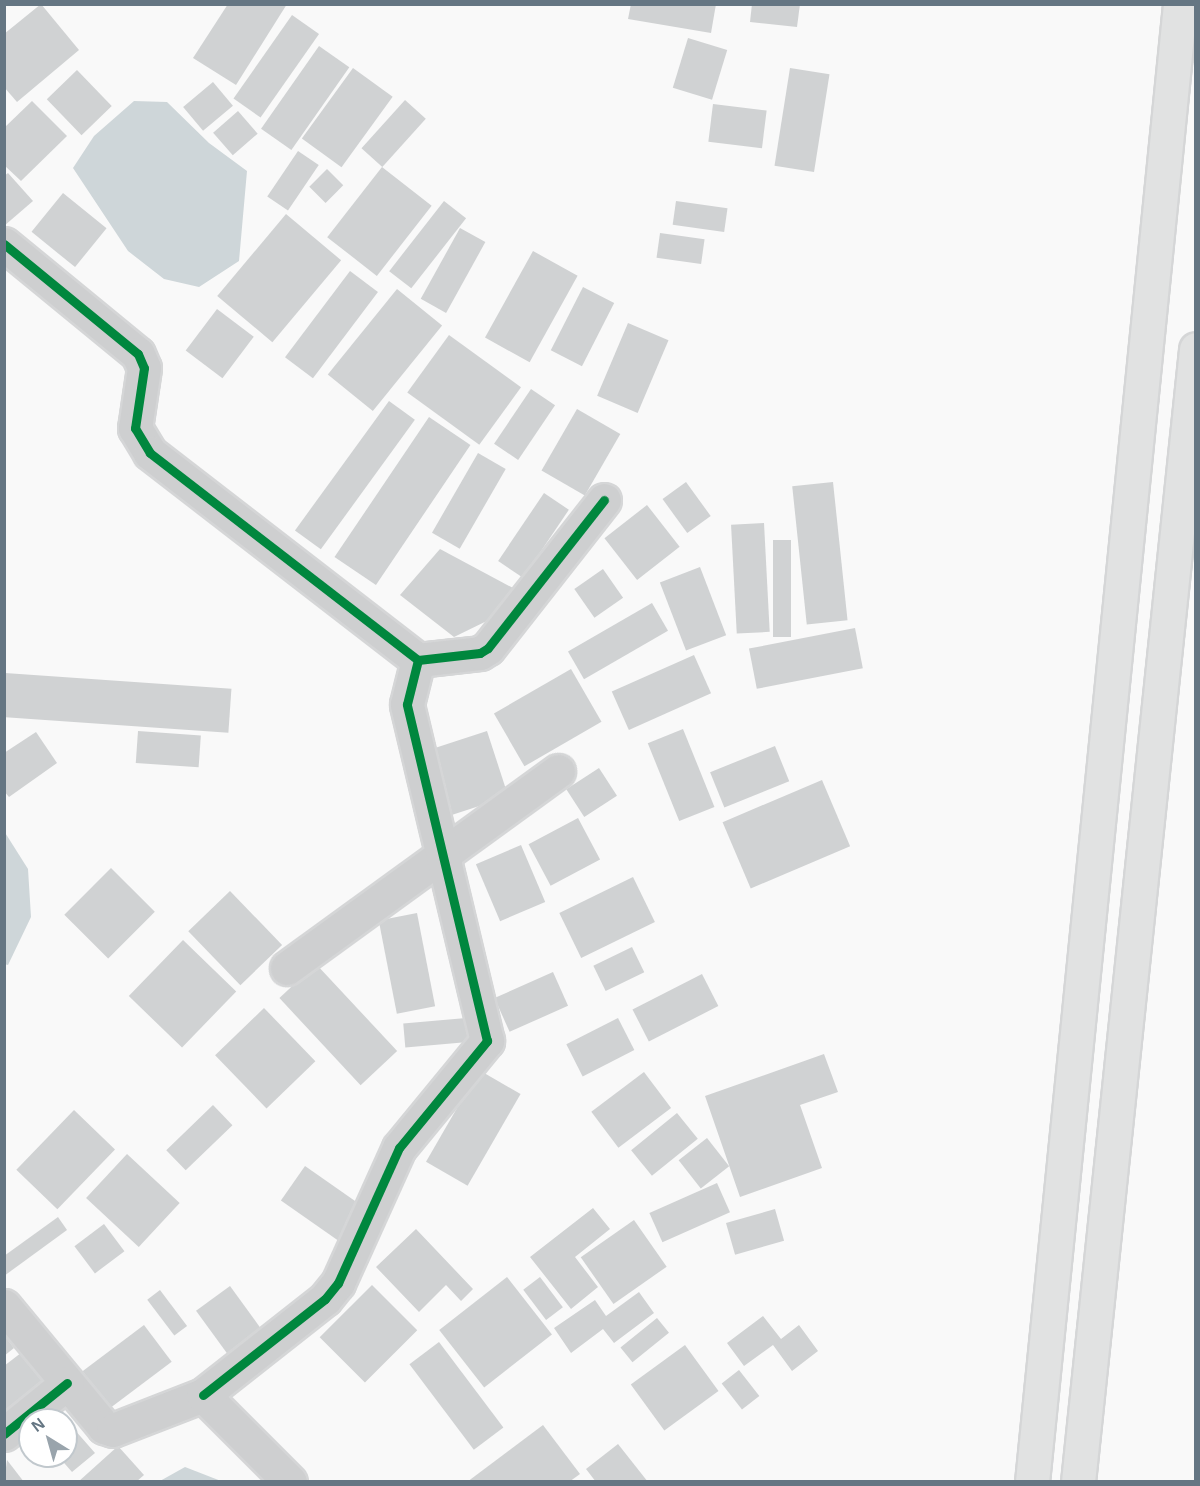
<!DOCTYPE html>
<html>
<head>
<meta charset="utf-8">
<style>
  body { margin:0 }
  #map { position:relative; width:1200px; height:1486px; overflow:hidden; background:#f9f9f9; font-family:Helvetica,sans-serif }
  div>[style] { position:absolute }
  .water>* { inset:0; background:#ced6d9 }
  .building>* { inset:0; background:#d0d2d3; transform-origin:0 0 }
  .roads { filter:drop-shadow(2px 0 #d5d6d7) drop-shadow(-2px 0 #d5d6d7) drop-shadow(0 2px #d5d6d7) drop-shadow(0 -2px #d5d6d7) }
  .minor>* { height:33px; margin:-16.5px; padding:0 16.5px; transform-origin:16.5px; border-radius:16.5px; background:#cecfd0 }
  .secondary>* { height:33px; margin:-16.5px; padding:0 16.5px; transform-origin:16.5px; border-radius:16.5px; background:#e1e2e2 }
  .cycleway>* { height:9px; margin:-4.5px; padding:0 4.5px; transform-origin:4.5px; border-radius:4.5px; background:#00873e }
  span { translate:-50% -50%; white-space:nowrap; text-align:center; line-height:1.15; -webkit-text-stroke:6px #fff; paint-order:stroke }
  .frame { position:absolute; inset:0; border:6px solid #657683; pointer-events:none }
  .north { position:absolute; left:18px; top:1408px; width:60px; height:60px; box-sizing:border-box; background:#fff; border:2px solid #c1c8cd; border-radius:50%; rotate:323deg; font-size:16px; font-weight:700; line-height:24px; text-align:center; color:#657683 }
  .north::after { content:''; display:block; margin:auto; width:21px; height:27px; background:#99a4ac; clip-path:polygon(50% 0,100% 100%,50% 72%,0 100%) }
</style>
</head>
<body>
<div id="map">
  <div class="water">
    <div style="clip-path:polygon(134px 101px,167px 102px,209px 143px,247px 171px,239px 261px,199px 287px,164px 279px,128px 251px,73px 168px,94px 136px)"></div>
    <div style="clip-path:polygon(4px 831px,28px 869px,31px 917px,8px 965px,4px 964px)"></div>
    <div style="clip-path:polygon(185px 1467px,221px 1481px,160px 1481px)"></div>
  </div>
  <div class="building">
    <div style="clip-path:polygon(41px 4px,79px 50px,17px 102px,4px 87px,4px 34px)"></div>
    <div style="clip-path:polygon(228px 4px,287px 4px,236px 85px,193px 58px)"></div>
    <div style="clip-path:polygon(631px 4px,716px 4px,711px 33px,628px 19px)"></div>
    <div style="clip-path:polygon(752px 4px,800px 4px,797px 27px,750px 22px)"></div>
    <div style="left:292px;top:15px;width:33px;height:102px;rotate:35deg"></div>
    <div style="left:688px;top:38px;width:41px;height:52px;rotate:17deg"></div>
    <div style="left:319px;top:46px;width:37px;height:101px;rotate:35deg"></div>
    <div style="left:353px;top:68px;width:49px;height:87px;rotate:36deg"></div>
    <div style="left:790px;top:68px;width:40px;height:99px;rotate:9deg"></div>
    <div style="left:77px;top:70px;width:50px;height:42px;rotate:46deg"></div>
    <div style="left:213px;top:82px;width:31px;height:39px;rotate:50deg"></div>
    <div style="left:405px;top:100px;width:28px;height:65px;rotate:42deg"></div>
    <div style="clip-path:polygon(32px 101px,67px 136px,21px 181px,4px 165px,4px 128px)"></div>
    <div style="left:713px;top:104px;width:54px;height:38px;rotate:7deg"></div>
    <div style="left:238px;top:111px;width:30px;height:33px;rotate:49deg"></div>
    <div style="left:298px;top:151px;width:25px;height:55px;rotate:34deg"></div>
    <div style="left:382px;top:167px;width:63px;height:89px;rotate:38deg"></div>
    <div style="left:327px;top:169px;width:23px;height:25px;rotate:45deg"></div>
    <div style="clip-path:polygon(8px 173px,33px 201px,4px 226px,4px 176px)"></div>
    <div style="left:63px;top:193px;width:56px;height:50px;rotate:39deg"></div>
    <div style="left:444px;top:201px;width:28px;height:89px;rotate:38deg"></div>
    <div style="left:676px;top:201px;width:52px;height:24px;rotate:8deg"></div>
    <div style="left:286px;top:214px;width:72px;height:107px;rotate:40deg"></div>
    <div style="left:460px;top:228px;width:29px;height:81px;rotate:29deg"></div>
    <div style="left:660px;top:233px;width:45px;height:25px;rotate:8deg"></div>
    <div style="left:533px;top:251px;width:51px;height:99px;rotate:29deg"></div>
    <div style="left:350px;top:271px;width:35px;height:108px;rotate:37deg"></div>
    <div style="left:583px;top:287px;width:35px;height:71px;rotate:27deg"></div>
    <div style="left:397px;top:289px;width:58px;height:110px;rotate:39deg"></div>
    <div style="left:217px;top:309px;width:46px;height:52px;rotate:37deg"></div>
    <div style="left:628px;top:323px;width:44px;height:79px;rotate:23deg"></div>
    <div style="left:449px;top:335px;width:89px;height:71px;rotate:36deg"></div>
    <div style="left:531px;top:389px;width:29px;height:66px;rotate:34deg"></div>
    <div style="left:389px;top:401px;width:32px;height:160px;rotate:36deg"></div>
    <div style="left:577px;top:409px;width:50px;height:71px;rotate:30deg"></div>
    <div style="left:429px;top:417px;width:50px;height:169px;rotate:34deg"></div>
    <div style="left:478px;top:453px;width:32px;height:92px;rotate:30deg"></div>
    <div style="left:686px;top:482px;width:42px;height:29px;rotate:54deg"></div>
    <div style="left:833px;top:482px;width:139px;height:41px;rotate:84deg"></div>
    <div style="left:544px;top:493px;width:30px;height:82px;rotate:34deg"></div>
    <div style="left:647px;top:505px;width:53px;height:54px;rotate:52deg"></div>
    <div style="left:764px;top:523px;width:109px;height:33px;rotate:87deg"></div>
    <div style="left:773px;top:540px;width:18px;height:97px"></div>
    <div style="clip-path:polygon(440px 549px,513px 588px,497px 616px,454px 637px,400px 595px)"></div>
    <div style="left:700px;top:567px;width:73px;height:43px;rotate:69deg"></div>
    <div style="left:603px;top:569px;width:35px;height:35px;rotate:55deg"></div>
    <div style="left:652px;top:603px;width:32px;height:97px;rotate:60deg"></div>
    <div style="left:855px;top:628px;width:41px;height:108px;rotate:79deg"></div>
    <div style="left:694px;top:655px;width:42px;height:90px;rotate:66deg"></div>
    <div style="left:571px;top:669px;width:61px;height:89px;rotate:60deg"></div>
    <div style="left:5px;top:673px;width:227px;height:44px;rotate:4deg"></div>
    <div style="left:683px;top:729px;width:84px;height:38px;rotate:68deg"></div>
    <div style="left:138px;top:731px;width:63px;height:32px;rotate:4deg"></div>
    <div style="left:487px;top:731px;width:69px;height:66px;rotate:72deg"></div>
    <div style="clip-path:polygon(36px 732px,57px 763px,9px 797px,4px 791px,4px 753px)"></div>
    <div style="left:775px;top:746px;width:38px;height:70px;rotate:68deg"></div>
    <div style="left:599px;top:768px;width:33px;height:39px;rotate:57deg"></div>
    <div style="left:822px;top:780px;width:72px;height:108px;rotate:67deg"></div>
    <div style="left:578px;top:818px;width:47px;height:56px;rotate:62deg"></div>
    <div style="left:521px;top:845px;width:62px;height:49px;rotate:67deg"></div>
    <div style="left:111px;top:868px;width:62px;height:66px;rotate:45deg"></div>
    <div style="left:633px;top:877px;width:50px;height:82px;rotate:64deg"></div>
    <div style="left:230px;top:891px;width:75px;height:58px;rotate:46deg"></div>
    <div style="left:417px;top:913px;width:95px;height:39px;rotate:79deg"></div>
    <div style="left:183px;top:940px;width:74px;height:78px;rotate:44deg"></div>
    <div style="left:632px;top:947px;width:28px;height:43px;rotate:64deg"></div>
    <div style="left:316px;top:964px;width:119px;height:50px;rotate:47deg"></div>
    <div style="left:553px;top:972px;width:37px;height:64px;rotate:66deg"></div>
    <div style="left:702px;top:974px;width:36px;height:78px;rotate:63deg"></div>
    <div style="left:264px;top:1008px;width:74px;height:68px;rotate:46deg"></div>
    <div style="left:466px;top:1018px;width:24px;height:63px;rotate:85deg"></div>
    <div style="left:618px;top:1018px;width:36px;height:58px;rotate:63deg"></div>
    <div style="clip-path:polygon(824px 1054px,838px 1092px,800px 1105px,822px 1168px,740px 1197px,705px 1096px)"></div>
    <div style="left:479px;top:1070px;width:48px;height:106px;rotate:30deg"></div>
    <div style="left:644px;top:1072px;width:45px;height:66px;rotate:53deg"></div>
    <div style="left:213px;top:1105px;width:28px;height:65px;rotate:46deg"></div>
    <div style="left:74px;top:1110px;width:57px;height:83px;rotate:44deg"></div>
    <div style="left:677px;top:1113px;width:33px;height:59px;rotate:51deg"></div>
    <div style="left:707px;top:1138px;width:36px;height:36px;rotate:52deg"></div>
    <div style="left:127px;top:1154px;width:72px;height:60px;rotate:43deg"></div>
    <div style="left:305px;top:1166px;width:72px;height:42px;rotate:35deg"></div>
    <div style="left:717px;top:1183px;width:32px;height:74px;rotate:66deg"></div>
    <div style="clip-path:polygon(593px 1208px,610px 1229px,575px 1257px,598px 1287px,571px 1309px,530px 1257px)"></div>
    <div style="left:775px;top:1209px;width:33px;height:51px;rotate:74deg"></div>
    <div style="clip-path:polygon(58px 1217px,67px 1230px,4px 1276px,4px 1256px)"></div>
    <div style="left:634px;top:1220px;width:57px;height:65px;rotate:55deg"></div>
    <div style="left:104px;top:1224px;width:34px;height:37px;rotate:53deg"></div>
    <div style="clip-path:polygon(416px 1229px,473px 1289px,461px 1301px,446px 1285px,419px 1312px,376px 1267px)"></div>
    <div style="left:507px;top:1277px;width:73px;height:86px;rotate:52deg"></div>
    <div style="left:540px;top:1277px;width:38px;height:21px;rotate:53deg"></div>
    <div style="left:372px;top:1285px;width:64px;height:74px;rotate:45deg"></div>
    <div style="left:230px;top:1286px;width:53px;height:42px;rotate:54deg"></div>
    <div style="left:160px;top:1290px;width:45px;height:16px;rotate:53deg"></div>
    <div style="clip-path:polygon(639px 1292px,654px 1313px,614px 1343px,603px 1329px,571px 1353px,554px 1328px,595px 1300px,606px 1316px)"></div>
    <div style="clip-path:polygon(763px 1316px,781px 1339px,799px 1325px,818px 1351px,792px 1371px,773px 1345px,744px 1366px,727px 1343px)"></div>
    <div style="left:657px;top:1318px;width:19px;height:47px;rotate:51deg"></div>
    <div style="left:144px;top:1325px;width:46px;height:77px;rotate:53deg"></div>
    <div style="clip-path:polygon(4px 1335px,14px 1348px,4px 1356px)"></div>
    <div style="left:439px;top:1342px;width:107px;height:37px;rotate:53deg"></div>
    <div style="left:685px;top:1345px;width:57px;height:67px;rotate:54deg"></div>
    <div style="clip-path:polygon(30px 1346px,59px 1383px,13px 1419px,4px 1408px,4px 1366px)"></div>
    <div style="left:739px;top:1370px;width:33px;height:22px;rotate:52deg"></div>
    <div style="clip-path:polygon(60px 1413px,95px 1453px,72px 1472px,58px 1456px,66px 1456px,66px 1420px,51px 1420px)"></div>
    <div style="clip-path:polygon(543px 1425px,580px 1474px,569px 1482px,467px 1482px)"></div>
    <div style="clip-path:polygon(618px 1444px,648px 1482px,596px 1482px,586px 1469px)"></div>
    <div style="clip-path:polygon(118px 1446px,144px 1475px,136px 1482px,78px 1482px)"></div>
    <div style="clip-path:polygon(7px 1460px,24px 1482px,4px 1482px)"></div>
  </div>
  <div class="roads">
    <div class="minor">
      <div style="left:4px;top:244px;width:173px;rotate:39.4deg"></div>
      <div style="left:138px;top:354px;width:15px;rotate:67deg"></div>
      <div style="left:144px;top:368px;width:61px;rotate:98.5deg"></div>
      <div style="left:135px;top:428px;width:29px;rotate:59deg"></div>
      <div style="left:150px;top:453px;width:339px;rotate:37.7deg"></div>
      <div style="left:418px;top:660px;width:62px;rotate:-6.4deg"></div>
      <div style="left:480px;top:653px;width:9px;rotate:-32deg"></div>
      <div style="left:488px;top:648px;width:188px;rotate:-51.9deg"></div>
      <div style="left:287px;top:968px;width:335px;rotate:-36deg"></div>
      <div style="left:4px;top:1306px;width:157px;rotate:50.4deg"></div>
      <div style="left:104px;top:1427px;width:9px;rotate:18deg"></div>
      <div style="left:113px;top:1430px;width:97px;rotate:-21.3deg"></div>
      <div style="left:203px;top:1395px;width:123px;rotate:45deg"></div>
      <div style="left:203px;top:1395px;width:155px;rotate:-38.2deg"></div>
      <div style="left:325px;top:1299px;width:21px;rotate:-51deg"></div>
      <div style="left:338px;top:1283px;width:148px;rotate:-65.7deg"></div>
      <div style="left:399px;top:1148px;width:139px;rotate:-50.6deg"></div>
      <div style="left:487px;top:1041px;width:346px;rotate:-103.4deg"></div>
      <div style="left:407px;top:704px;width:45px;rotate:-76deg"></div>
      <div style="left:4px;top:1434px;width:81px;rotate:-39deg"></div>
    </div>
    <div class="secondary">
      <div style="left:1032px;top:1482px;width:1485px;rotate:-84.28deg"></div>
      <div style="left:1078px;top:1482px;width:1139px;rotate:-84.05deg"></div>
    </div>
  </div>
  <div class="cycleway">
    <div style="left:4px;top:244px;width:173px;rotate:39.4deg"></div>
    <div style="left:138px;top:354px;width:15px;rotate:67deg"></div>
    <div style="left:144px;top:368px;width:61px;rotate:98.5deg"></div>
    <div style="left:135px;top:428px;width:29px;rotate:59deg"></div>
    <div style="left:150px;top:453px;width:339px;rotate:37.7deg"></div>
    <div style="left:418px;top:660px;width:62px;rotate:-6.4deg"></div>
    <div style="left:480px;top:653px;width:9px;rotate:-32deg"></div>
    <div style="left:488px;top:648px;width:188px;rotate:-51.9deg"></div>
    <div style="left:203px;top:1395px;width:155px;rotate:-38.2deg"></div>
    <div style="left:325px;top:1299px;width:21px;rotate:-51deg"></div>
    <div style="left:338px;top:1283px;width:148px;rotate:-65.7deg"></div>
    <div style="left:399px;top:1148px;width:139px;rotate:-50.6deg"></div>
    <div style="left:487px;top:1041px;width:346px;rotate:-103.4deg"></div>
    <div style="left:407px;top:704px;width:45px;rotate:-76deg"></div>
    <div style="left:4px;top:1434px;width:81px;rotate:-39deg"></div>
  </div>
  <div class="frame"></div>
  <div class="north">N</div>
</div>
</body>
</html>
